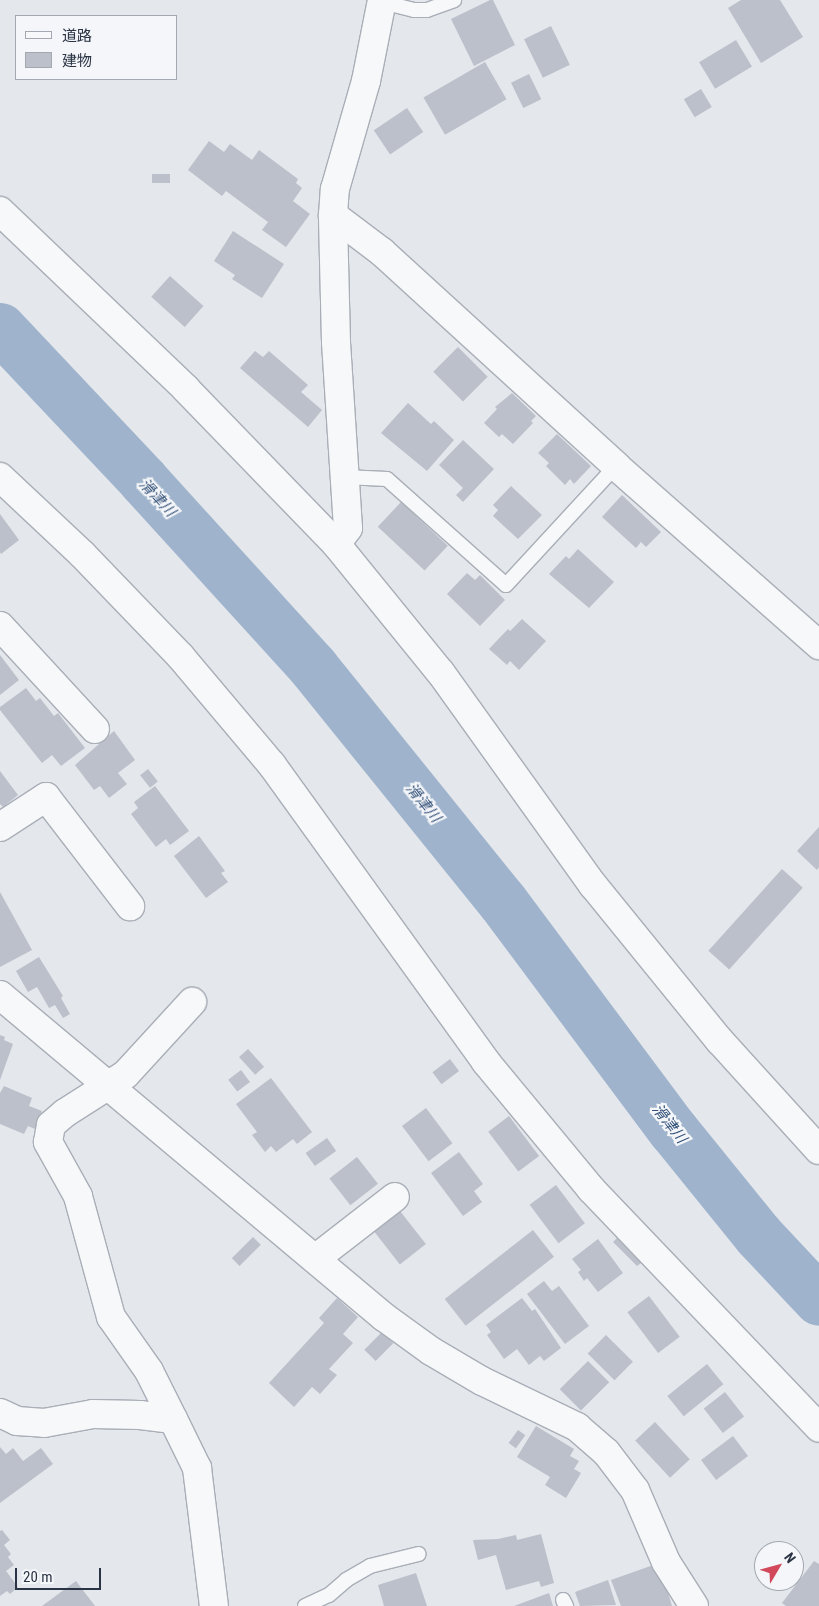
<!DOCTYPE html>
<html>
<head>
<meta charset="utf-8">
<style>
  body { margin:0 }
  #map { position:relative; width:819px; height:1606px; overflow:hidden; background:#e4e7ec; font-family:"Roboto Condensed","Noto Sans JP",sans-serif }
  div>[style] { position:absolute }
  .river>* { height:51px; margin:-25.5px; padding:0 25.5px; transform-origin:25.5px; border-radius:25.5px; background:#9fb4cc }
  .building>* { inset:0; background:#bbc0ca; transform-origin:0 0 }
  .roads { filter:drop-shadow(1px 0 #a9aeb7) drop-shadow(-1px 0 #a9aeb7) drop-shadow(0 1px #a9aeb7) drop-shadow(0 -1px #a9aeb7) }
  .service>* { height:14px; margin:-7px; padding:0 7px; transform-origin:7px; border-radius:7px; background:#f7f8fa }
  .minor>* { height:28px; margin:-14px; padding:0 14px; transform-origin:14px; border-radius:14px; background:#f7f8fa }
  span { translate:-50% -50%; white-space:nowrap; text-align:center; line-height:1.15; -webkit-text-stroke:4.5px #f4f6f9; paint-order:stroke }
  .water-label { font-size:15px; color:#34527a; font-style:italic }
  .legend { position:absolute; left:15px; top:15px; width:162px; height:65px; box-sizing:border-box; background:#f4f6f9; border:1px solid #a4a8b1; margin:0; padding:6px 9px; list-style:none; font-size:15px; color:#2b3445 }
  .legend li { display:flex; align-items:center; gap:10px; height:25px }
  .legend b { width:25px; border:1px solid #a4a8b1 }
  .north { position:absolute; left:754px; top:1541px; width:50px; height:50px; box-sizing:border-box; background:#f4f6f9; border:1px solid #a4a8b1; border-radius:50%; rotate:53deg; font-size:14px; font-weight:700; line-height:20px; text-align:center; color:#2b3445 }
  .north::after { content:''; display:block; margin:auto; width:18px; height:22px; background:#d1495b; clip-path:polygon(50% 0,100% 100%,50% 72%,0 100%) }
  .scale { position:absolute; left:15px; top:1568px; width:86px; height:22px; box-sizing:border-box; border:2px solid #2b3445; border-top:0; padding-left:6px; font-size:15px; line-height:18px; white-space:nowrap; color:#2b3445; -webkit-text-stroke:4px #f4f6f9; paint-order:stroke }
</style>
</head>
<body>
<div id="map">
  <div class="river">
    <div style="left:0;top:328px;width:209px;rotate:46.7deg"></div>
    <div style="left:143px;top:480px;width:253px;rotate:47.7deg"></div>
    <div style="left:313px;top:667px;width:301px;rotate:51.1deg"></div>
    <div style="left:502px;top:901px;width:286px;rotate:53.3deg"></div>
    <div style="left:673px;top:1130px;width:135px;rotate:51deg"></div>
    <div style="left:758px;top:1235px;width:89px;rotate:46.8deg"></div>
  </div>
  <div class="building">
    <div style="clip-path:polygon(490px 0,493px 0,515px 45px,474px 66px,451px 19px)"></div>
    <div style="clip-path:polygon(741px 0,780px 0,803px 37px,761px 63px,728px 8px)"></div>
    <div style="left:551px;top:26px;width:43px;height:30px;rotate:64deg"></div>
    <div style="left:736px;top:40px;width:31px;height:43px;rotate:59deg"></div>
    <div style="left:485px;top:62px;width:43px;height:71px;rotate:60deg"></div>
    <div style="left:529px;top:74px;width:28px;height:20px;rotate:64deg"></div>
    <div style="left:701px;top:89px;width:21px;height:20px;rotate:59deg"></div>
    <div style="left:407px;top:108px;width:29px;height:40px;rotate:56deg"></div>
    <div style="clip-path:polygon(209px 141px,224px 152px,230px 144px,252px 160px,259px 150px,298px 179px,296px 183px,302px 188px,293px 201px,310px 214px,286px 247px,262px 230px,268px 222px,226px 191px,222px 196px,188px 170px)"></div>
    <div style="left:170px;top:174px;width:9px;height:18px;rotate:90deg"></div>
    <div style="clip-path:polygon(233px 231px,284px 264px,262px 298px,232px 279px,235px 275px,214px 261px)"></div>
    <div style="left:170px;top:276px;width:45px;height:28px;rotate:42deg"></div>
    <div style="left:458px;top:347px;width:42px;height:35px;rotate:45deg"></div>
    <div style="clip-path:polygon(255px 351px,263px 357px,269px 351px,308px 385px,301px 392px,322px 410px,308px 427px,240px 368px)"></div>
    <div style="clip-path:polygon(512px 393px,536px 416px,531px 421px,533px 423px,513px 444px,502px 434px,499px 437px,484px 423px,497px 409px,495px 407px)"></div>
    <div style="clip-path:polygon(408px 403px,431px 424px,434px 421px,454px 440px,427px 471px,381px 433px)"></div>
    <div style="clip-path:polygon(557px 434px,591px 466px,574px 484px,570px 479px,565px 485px,546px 466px,549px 463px,538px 453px)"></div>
    <div style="clip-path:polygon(463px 440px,494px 469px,463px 502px,456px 495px,463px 488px,439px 465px)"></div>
    <div style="clip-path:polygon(511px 486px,542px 515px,518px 539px,493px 516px,498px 510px,493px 505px)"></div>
    <div style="clip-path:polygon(622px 495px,661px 532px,646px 547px,641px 542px,636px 548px,602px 517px)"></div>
    <div style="left:401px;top:502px;width:64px;height:34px;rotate:43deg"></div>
    <div style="clip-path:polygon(0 514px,19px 540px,1px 554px,0 552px)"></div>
    <div style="clip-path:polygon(578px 549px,614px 582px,589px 608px,549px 574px,566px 556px,569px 559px)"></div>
    <div style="clip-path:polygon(467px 573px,475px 580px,480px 575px,505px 600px,480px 626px,447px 594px)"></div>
    <div style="clip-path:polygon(522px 619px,546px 641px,519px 670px,510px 661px,507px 665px,489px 649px,508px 629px,510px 631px)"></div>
    <div style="clip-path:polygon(0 655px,19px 680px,0 695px)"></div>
    <div style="clip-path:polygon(26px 688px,36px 701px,40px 698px,54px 716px,58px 713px,85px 748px,61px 766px,52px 755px,42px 763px,0 710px,0 707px)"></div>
    <div style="clip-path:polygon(114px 731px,135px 760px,118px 773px,127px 784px,109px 798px,100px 786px,94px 790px,75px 765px)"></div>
    <div style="left:148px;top:769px;width:16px;height:10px;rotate:52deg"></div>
    <div style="clip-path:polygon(0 771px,18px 795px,3px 807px,0 804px)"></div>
    <div style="clip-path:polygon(155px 786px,189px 831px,170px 845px,166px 839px,156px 847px,131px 814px,138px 808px,134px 802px)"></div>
    <div style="clip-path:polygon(819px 827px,819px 867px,817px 870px,797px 851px)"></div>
    <div style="clip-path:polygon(199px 836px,225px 871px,221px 873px,228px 882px,206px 898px,174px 856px)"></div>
    <div style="left:782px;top:869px;width:28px;height:110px;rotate:42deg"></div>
    <div style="clip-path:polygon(0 892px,32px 950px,0 967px)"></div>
    <div style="clip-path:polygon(39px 957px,63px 996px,61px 998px,70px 1014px,63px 1018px,55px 1005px,49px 1008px,37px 987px,28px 992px,16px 971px)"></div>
    <div style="clip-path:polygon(0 1035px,5px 1037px,4px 1040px,13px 1044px,0 1080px)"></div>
    <div style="left:248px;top:1049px;width:24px;height:12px;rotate:48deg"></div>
    <div style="left:450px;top:1059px;width:15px;height:22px;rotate:53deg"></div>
    <div style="left:241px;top:1070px;width:15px;height:16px;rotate:53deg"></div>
    <div style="clip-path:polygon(271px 1078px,312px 1132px,297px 1144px,293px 1139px,276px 1152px,271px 1146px,265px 1152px,252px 1135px,257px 1132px,236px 1104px)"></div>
    <div style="clip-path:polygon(4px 1086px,32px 1098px,29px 1106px,42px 1111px,35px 1129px,28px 1126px,24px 1134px,0 1124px,0 1093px)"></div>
    <div style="left:426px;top:1108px;width:44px;height:30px;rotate:53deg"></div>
    <div style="left:509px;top:1116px;width:50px;height:26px;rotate:53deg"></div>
    <div style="left:327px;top:1138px;width:16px;height:26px;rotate:55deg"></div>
    <div style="clip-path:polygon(459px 1152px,483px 1184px,474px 1191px,482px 1202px,463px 1216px,431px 1173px)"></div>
    <div style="left:357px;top:1157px;width:34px;height:35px;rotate:52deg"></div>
    <div style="left:556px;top:1185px;width:48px;height:33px;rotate:53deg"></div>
    <div style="left:400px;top:1211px;width:42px;height:33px;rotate:52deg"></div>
    <div style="left:533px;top:1230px;width:34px;height:112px;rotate:52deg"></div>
    <div style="left:253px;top:1237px;width:11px;height:30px;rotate:45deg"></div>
    <div style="clip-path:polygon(617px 1238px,641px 1263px,637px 1266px,613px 1242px)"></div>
    <div style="clip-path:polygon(598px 1239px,623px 1273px,598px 1292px,587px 1278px,584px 1281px,578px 1272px,581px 1270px,572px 1259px)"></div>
    <div style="clip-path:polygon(544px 1281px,552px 1291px,559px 1286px,589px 1326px,565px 1344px,527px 1294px)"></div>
    <div style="left:649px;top:1296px;width:51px;height:27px;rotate:53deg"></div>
    <div style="clip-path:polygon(337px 1298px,358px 1317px,343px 1334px,353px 1343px,329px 1369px,337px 1375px,320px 1394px,312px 1387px,294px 1407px,269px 1383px,324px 1323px,319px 1318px)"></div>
    <div style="clip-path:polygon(522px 1298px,532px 1311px,535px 1309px,561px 1348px,544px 1361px,540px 1356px,529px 1365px,517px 1349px,504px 1359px,487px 1335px,491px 1332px,486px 1325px)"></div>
    <div style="left:382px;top:1332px;width:16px;height:25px;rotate:45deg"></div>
    <div style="left:606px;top:1335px;width:38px;height:26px;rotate:45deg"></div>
    <div style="left:588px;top:1361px;width:30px;height:40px;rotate:45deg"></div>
    <div style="left:707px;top:1364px;width:26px;height:51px;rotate:51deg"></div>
    <div style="left:725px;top:1392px;width:31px;height:27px;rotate:52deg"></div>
    <div style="left:655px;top:1422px;width:51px;height:27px;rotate:47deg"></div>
    <div style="clip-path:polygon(536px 1426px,574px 1449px,570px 1456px,579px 1461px,574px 1469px,581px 1473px,566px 1498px,545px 1485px,550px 1477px,517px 1457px)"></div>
    <div style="left:518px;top:1430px;width:9px;height:16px;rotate:36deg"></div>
    <div style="left:733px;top:1436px;width:25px;height:40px;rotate:53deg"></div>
    <div style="clip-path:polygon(0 1447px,6px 1454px,13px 1448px,23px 1461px,41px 1448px,53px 1464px,0 1503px)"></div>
    <div style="clip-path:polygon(2px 1530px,10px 1540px,4px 1545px,11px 1554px,8px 1557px,14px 1565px,6px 1571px,18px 1587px,10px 1594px,7px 1591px,0 1596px,0 1531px)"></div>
    <div style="clip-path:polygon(541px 1534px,554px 1583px,541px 1587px,539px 1581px,506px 1590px,496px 1555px,478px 1560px,473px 1540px,498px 1539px,516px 1535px,517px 1540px)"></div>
    <div style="clip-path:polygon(814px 1561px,819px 1564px,819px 1606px,786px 1606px,782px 1603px)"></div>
    <div style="clip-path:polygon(659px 1563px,672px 1606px,621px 1606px,611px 1580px)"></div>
    <div style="clip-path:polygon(416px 1573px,427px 1606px,384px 1606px,378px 1585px)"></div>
    <div style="clip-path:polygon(608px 1580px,616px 1605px,580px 1606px,575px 1592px)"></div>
    <div style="clip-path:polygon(76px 1581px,95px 1606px,42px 1606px)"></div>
    <div style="clip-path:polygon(549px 1593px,553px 1606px,514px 1606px)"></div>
  </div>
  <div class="roads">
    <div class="service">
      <div style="left:382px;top:2px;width:33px;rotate:14deg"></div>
      <div style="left:414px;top:10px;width:13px"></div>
      <div style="left:427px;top:10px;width:29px;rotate:-20deg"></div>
      <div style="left:344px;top:477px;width:43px;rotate:2.7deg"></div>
      <div style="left:387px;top:479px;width:159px;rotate:41.7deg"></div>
      <div style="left:506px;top:585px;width:162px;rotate:-47.3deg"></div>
      <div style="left:563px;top:1600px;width:7px;rotate:63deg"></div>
      <div style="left:305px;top:1606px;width:26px;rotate:-25deg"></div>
      <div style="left:329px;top:1595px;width:23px;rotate:-41deg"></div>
      <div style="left:346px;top:1580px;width:28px;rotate:-30deg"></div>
      <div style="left:370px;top:1566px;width:50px;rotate:-13.8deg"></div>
    </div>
    <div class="minor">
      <div style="left:0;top:211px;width:257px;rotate:43.7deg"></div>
      <div style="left:186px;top:389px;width:216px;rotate:45.9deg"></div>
      <div style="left:336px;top:544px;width:166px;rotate:50.9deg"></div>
      <div style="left:441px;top:673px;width:261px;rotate:54.4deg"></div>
      <div style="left:593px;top:885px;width:201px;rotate:50.9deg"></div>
      <div style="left:720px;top:1041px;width:147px;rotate:47.8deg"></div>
      <div style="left:333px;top:215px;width:61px;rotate:37.1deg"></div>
      <div style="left:382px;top:252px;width:317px;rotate:42.4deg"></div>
      <div style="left:616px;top:466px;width:271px;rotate:41.4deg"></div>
      <div style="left:0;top:477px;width:112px;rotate:43.2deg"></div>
      <div style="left:82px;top:554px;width:143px;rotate:46.1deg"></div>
      <div style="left:181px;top:657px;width:141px;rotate:49.9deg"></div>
      <div style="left:272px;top:765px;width:366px;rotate:54.2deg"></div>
      <div style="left:486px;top:1062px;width:165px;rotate:50.4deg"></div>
      <div style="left:591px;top:1189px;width:330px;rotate:46.3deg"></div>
      <div style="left:336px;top:544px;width:20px;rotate:-53deg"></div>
      <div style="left:348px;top:528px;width:186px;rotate:-93.7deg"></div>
      <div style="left:336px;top:342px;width:127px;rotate:-91.4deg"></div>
      <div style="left:333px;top:215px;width:26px;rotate:-86deg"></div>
      <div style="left:335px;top:189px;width:112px;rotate:-74deg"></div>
      <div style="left:366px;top:81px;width:83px;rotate:-78.8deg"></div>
      <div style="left:0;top:626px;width:140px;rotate:47.3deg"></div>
      <div style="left:0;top:827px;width:55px;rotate:-33.1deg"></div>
      <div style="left:46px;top:797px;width:138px;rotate:52.4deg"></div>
      <div style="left:0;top:995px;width:501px;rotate:39.98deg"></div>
      <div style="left:384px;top:1317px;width:58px;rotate:35.9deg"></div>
      <div style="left:431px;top:1351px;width:59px;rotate:30.5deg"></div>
      <div style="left:482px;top:1381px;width:106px;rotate:25.8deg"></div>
      <div style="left:577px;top:1427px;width:38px;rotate:41deg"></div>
      <div style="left:606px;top:1452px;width:48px;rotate:52.7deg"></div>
      <div style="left:635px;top:1490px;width:78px;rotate:66.7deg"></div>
      <div style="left:666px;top:1562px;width:52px;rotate:57.5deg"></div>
      <div style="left:315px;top:1259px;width:101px;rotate:-37.8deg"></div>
      <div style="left:0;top:1413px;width:19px;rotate:25deg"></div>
      <div style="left:17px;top:1421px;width:27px;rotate:4deg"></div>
      <div style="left:44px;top:1423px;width:50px;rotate:-10.4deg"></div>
      <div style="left:93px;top:1414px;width:47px;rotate:1.2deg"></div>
      <div style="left:140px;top:1415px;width:33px;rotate:7deg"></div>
      <div style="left:173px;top:1419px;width:55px;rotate:63.9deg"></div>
      <div style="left:197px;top:1468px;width:139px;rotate:83deg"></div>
      <div style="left:173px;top:1419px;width:54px;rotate:-116.6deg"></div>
      <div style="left:149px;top:1371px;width:66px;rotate:-125.1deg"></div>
      <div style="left:111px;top:1317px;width:125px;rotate:-105.3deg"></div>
      <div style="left:78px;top:1196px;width:62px;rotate:-119.1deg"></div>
      <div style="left:48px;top:1142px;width:17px;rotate:-80deg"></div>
      <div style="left:51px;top:1125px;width:18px;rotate:-41deg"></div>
      <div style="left:65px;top:1113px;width:72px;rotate:-32.6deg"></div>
      <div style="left:126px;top:1074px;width:98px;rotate:-47.5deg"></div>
    </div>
  </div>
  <div class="water-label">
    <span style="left:157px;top:498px;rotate:47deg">滑津川</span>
    <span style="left:423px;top:803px;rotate:51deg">滑津川</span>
    <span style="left:669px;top:1124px;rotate:52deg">滑津川</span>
  </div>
  <ul class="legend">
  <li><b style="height:6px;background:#f7f8fa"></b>道路</li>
  <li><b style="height:14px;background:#bbc0ca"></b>建物</li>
  </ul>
  <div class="north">N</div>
  <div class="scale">20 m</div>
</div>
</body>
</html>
